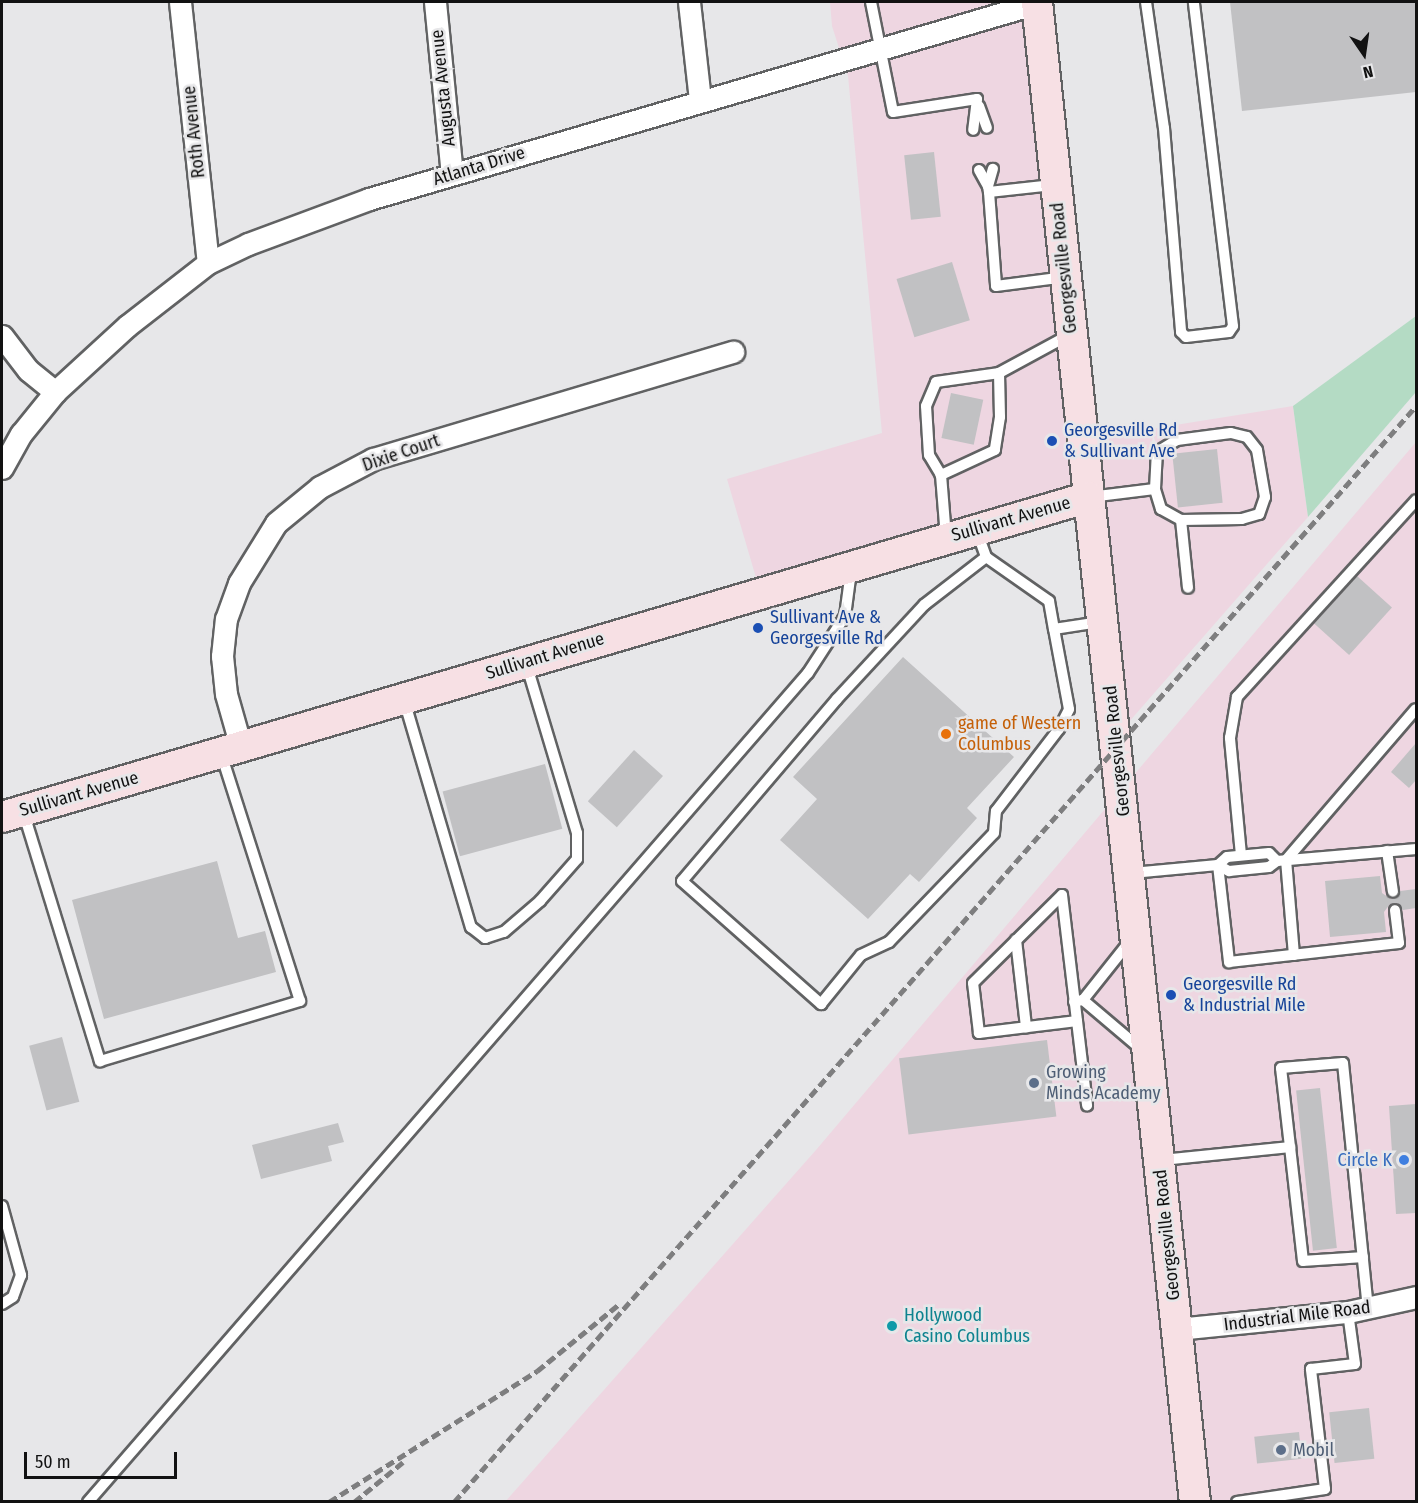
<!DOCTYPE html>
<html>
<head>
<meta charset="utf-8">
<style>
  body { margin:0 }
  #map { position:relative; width:1418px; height:1503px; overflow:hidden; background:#e7e7e9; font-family:"Fira Sans Condensed",sans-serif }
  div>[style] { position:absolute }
  .commercial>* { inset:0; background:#eed6e1 }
  .green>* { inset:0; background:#b4dbc4 }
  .building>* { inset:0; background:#c1c1c3; transform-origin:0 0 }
  .roads { filter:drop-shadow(2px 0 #616263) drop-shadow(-2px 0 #616263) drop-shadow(0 2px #616263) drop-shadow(0 -2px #616263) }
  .service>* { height:10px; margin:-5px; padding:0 5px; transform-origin:5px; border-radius:5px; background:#fff }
  .minor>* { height:21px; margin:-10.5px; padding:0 10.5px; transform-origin:10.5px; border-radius:10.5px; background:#fff }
  .secondary>* { height:30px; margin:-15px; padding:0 15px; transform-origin:15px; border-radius:15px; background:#f7e0e4 }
  .rail>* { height:4.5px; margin-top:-2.25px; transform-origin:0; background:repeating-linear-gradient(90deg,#7e7e7f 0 9px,transparent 0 13.5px) }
  .dots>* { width:16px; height:16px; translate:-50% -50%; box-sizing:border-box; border:3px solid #e7e7e9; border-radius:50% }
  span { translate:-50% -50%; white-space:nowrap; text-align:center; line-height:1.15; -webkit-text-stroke:5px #e7e7e9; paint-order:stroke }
  .street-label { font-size:18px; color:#121212 }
  .transit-label { font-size:18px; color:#164399 }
  .left { translate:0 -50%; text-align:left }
  .food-label { font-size:18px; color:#c56008 }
  .service-label { font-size:18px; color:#4e5e75 }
  .shop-label { font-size:18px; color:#366cbe }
  .right { translate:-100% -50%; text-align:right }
  .culture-label { font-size:18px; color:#0d838f }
  .frame { position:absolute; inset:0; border:3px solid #121212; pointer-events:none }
  .north { position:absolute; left:1334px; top:24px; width:60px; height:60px; -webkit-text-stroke:4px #e7e7e9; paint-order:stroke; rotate:167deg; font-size:16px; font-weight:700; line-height:24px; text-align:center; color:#121212 }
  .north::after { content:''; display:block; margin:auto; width:21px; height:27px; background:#121212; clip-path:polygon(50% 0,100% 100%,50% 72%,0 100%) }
  .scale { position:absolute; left:24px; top:1452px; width:153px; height:27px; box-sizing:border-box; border:3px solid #121212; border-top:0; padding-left:8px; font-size:18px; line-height:21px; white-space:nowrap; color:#121212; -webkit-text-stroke:4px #e7e7e9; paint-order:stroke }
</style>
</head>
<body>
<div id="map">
  <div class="commercial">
    <div style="clip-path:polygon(830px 2px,1044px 2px,1088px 439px,1293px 406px,1308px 517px,1114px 739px,1086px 502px,762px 598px,727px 479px,882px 433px,848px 76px,832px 26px)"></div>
    <div style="clip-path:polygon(1416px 442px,1416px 1501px,505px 1502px,816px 1150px)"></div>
  </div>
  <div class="green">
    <div style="clip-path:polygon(1416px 316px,1416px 392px,1308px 517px,1293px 406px)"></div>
  </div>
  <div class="building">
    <div style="clip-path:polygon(1230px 2px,1416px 2px,1416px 92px,1242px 111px)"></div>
    <div style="left:934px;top:152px;width:65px;height:30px;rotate:84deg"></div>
    <div style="left:952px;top:262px;width:61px;height:58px;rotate:73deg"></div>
    <div style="left:951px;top:393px;width:33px;height:46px;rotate:12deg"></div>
    <div style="left:1217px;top:449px;width:54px;height:45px;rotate:84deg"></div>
    <div style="left:1357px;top:576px;width:47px;height:64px;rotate:42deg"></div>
    <div style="clip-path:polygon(903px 657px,1014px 757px,967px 808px,977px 818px,919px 882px,910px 874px,868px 919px,780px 840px,817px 799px,793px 777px)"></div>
    <div style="clip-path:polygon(1416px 743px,1416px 780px,1409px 788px,1391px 772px)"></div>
    <div style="left:634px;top:750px;width:39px;height:69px;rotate:42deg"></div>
    <div style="left:545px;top:764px;width:67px;height:106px;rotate:75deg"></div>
    <div style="clip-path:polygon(217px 861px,238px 938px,265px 931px,276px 972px,104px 1019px,72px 900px)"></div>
    <div style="clip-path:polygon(1380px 876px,1382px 893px,1391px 899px,1398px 897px,1400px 891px,1416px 889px,1416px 908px,1403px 910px,1397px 903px,1390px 904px,1384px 912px,1386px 932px,1330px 937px,1325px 881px)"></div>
    <div style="left:62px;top:1037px;width:67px;height:34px;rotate:75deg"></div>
    <div style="left:1047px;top:1040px;width:77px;height:149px;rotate:83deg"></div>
    <div style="left:1320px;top:1088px;width:161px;height:24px;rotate:84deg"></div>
    <div style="clip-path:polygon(1416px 1104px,1416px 1213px,1396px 1214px,1389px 1106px)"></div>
    <div style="clip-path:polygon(338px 1123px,344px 1142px,328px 1146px,332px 1161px,261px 1179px,252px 1145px)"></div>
    <div style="left:1369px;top:1408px;width:51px;height:40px;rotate:84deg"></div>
    <div style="left:1299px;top:1432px;width:27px;height:45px;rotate:84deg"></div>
  </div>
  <div class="roads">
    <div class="service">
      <div style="left:871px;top:2px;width:112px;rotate:78.7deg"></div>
      <div style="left:893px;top:112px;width:85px;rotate:-8.8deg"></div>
      <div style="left:977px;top:99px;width:31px;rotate:97deg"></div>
      <div style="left:1146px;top:2px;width:127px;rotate:81.9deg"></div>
      <div style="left:1164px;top:128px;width:205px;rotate:85.2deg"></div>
      <div style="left:1181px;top:332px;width:7px;rotate:45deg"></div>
      <div style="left:1186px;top:337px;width:43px;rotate:-6.6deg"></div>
      <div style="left:1229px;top:332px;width:7px;rotate:-56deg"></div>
      <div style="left:1233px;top:326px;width:326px;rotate:-96.9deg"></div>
      <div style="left:979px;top:106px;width:23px;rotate:70deg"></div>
      <div style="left:979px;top:170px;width:18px;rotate:61deg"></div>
      <div style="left:988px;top:186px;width:18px;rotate:-74deg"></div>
      <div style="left:988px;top:186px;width:6px;rotate:81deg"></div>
      <div style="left:989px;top:192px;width:64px;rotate:-6.2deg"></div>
      <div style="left:989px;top:192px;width:94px;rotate:85.7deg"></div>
      <div style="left:996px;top:286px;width:70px;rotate:-7.4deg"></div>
      <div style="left:999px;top:373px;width:44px;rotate:88.7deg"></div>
      <div style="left:1000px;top:417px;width:33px;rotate:99deg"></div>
      <div style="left:995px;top:450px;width:60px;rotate:155.2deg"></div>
      <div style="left:941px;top:475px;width:23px;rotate:-121deg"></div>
      <div style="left:929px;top:455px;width:49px;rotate:-93.5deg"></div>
      <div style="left:926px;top:406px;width:26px;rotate:-67deg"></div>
      <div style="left:936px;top:382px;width:64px;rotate:-8.1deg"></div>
      <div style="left:999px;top:373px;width:80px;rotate:-28.5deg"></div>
      <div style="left:1231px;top:433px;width:16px;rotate:14deg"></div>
      <div style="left:1247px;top:437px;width:16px;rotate:52deg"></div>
      <div style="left:1257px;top:450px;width:48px;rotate:80.3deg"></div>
      <div style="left:1265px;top:497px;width:18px;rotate:109deg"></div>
      <div style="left:1259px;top:514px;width:18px;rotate:164deg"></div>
      <div style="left:1242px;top:519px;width:61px;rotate:179.1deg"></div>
      <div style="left:1181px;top:520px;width:23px;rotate:-151deg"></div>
      <div style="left:1161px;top:509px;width:21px;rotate:-107deg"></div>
      <div style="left:1155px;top:489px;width:37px;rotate:-87deg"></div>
      <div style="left:1157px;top:452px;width:23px;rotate:-31deg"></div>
      <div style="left:1177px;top:440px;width:54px;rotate:-7.4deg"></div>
      <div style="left:941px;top:475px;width:62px;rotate:85.4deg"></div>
      <div style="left:1090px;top:497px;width:65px;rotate:-7deg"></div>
      <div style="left:1181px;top:520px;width:68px;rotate:84.1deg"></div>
      <div style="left:977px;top:532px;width:27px;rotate:70deg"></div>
      <div style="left:986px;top:557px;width:78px;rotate:142.3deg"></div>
      <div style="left:924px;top:605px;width:128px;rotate:132.8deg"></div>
      <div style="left:837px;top:699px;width:239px;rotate:130.4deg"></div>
      <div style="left:682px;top:881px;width:186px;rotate:41.5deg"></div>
      <div style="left:821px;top:1004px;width:63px;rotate:-50.8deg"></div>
      <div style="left:861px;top:955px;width:31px;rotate:-25deg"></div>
      <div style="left:889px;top:942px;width:151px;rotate:-46.1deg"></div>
      <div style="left:994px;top:833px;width:22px;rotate:-85deg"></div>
      <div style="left:996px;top:811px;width:103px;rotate:-52.5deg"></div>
      <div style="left:1059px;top:729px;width:22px;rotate:-63deg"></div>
      <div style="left:1069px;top:709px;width:81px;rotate:-100.6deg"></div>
      <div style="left:1054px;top:629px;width:47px;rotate:-8.7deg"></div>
      <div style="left:986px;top:557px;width:77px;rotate:34.9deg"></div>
      <div style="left:1049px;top:601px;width:28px;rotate:80deg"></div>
      <div style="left:404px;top:700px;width:237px;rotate:73.6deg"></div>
      <div style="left:471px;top:927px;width:18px;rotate:38deg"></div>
      <div style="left:485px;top:938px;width:20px;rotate:-18deg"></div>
      <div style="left:504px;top:932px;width:48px;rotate:-40.7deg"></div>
      <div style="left:540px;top:901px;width:56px;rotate:-48.6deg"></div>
      <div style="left:577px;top:859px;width:26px;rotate:-90deg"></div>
      <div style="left:577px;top:833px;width:174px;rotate:-106.7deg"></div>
      <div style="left:23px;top:811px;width:262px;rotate:72.9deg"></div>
      <div style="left:100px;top:1061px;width:209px;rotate:-16.7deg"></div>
      <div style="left:300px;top:1001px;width:259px;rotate:-107.7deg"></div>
      <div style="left:1387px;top:851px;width:41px;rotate:81.7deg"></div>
      <div style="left:1241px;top:855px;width:118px;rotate:-95.4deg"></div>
      <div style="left:1230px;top:738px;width:42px;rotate:-80.3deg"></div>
      <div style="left:1237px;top:697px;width:266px;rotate:-47.7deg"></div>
      <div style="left:1277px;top:861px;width:11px;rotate:-135deg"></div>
      <div style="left:1269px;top:853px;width:42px;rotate:174.6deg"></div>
      <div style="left:1227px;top:857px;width:12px;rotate:138deg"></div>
      <div style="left:1218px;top:865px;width:13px;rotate:29deg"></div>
      <div style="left:1229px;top:871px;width:40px;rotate:-5.7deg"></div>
      <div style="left:1269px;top:867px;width:10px;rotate:-37deg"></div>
      <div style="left:1277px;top:861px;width:140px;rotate:-4.9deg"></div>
      <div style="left:1132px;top:873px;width:86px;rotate:-5.3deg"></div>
      <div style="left:1218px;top:865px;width:98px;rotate:83.5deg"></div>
      <div style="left:1229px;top:962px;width:171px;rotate:-6.4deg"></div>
      <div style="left:1399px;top:943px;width:33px;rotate:-97deg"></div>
      <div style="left:1016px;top:940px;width:88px;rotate:83.4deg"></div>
      <div style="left:1294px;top:955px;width:95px;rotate:-94.8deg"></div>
      <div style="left:1286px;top:860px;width:199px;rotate:-49.3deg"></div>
      <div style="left:1083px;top:1000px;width:77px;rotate:40.3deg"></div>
      <div style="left:1074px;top:1002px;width:9px;rotate:-13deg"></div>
      <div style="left:1083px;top:1000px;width:75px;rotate:-51.5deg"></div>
      <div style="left:1077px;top:1021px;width:99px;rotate:173deg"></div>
      <div style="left:979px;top:1033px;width:50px;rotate:-96.8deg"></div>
      <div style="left:973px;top:983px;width:125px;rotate:-44.7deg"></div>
      <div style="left:1062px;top:895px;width:212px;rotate:83.2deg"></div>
      <div style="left:1162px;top:1160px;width:129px;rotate:-5.8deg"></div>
      <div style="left:2px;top:1206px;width:72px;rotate:74.6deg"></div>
      <div style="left:21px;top:1275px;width:23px;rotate:110deg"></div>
      <div style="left:13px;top:1297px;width:13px;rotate:148deg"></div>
      <div style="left:1363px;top:1257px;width:60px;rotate:176.2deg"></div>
      <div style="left:1303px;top:1261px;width:194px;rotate:-96.5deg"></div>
      <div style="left:1281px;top:1068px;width:62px;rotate:-4.6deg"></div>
      <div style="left:1343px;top:1063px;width:247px;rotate:84.2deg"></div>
      <div style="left:88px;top:1502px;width:1098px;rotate:-49.03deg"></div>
      <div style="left:808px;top:673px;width:68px;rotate:-57deg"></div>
      <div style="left:845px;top:616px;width:45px;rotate:-82.4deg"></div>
      <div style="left:1237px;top:1502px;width:89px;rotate:-8.4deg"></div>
      <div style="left:1325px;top:1489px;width:121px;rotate:-96.7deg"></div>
      <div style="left:1311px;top:1369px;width:44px;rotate:-6.5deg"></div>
      <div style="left:1355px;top:1364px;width:52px;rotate:-97.7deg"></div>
    </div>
    <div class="minor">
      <div style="left:180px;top:2px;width:262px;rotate:83.9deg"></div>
      <div style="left:435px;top:2px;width:173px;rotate:84.4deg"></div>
      <div style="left:689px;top:2px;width:99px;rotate:83.6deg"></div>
      <div style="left:2px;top:336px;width:43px;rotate:52.6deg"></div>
      <div style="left:28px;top:370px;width:35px;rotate:39deg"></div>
      <div style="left:2px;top:468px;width:39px;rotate:-61deg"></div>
      <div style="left:21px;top:434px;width:54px;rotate:-51deg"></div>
      <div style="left:55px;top:392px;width:98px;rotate:-42.5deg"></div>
      <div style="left:127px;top:326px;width:103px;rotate:-37.9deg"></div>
      <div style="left:208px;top:263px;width:44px;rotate:-25.4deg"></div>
      <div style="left:248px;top:244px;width:129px;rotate:-20.4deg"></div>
      <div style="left:369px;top:199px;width:696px;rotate:-16.35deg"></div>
      <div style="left:241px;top:747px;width:55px;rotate:-105.8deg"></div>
      <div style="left:226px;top:694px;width:38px;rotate:-96deg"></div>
      <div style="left:222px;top:656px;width:37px;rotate:-84deg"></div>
      <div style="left:226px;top:619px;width:38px;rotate:-70deg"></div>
      <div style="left:239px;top:583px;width:70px;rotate:-58.3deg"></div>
      <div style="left:276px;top:523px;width:57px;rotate:-39.3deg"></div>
      <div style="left:320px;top:487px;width:60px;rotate:-27.8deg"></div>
      <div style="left:373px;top:459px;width:376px;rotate:-16.6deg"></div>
      <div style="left:1177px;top:1329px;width:172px;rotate:-5.7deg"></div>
      <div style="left:1348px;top:1312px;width:70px;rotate:-12.4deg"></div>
    </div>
    <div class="secondary">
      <div style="left:1037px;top:2px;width:1508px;rotate:83.99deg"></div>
      <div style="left:2px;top:817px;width:1133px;rotate:-16.4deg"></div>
    </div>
  </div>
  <div class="rail">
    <div style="left:329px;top:1502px;width:246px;rotate:-32.2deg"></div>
    <div style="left:537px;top:1371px;width:104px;rotate:-39.2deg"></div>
    <div style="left:354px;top:1502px;width:63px;rotate:-39.2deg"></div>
    <div style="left:454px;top:1502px;width:1458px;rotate:-48.73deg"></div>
  </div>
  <div class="dots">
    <div style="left:1052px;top:441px;background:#1a4fb4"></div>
    <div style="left:758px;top:628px;background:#1a4fb4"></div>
    <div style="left:946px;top:734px;background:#e8710a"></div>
    <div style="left:1171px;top:995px;background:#1a4fb4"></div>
    <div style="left:1034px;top:1083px;background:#5c6f8a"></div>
    <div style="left:1404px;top:1160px;background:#3f7fe0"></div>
    <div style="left:892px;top:1326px;background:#0f9aa8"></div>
    <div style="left:1281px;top:1450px;background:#5c6f8a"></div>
  </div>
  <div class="street-label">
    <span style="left:443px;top:88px;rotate:-96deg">Augusta Avenue</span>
    <span style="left:194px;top:132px;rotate:-96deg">Roth Avenue</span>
    <span style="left:479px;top:166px;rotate:-17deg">Atlanta Drive</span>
    <span style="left:1064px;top:268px;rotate:-96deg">Georgesville Road</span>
    <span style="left:401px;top:453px;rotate:-19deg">Dixie Court</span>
    <span style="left:1011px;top:519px;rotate:-16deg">Sullivant Avenue</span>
    <span style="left:545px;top:656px;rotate:-17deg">Sullivant Avenue</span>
    <span style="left:1117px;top:751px;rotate:-96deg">Georgesville Road</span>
    <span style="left:79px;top:794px;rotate:-16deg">Sullivant Avenue</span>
    <span style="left:1167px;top:1235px;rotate:-96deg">Georgesville Road</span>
    <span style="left:1297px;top:1316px;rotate:-7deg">Industrial Mile Road</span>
  </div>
  <div class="transit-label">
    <span class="left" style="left:1064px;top:441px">Georgesville Rd<br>&amp; Sullivant Ave</span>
    <span class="left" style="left:770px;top:628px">Sullivant Ave &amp;<br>Georgesville Rd</span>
    <span class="left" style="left:1183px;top:995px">Georgesville Rd<br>&amp; Industrial Mile</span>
  </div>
  <div class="food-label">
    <span class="left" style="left:958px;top:734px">game of Western<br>Columbus</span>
  </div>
  <div class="service-label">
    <span class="left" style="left:1046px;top:1083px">Growing<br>Minds Academy</span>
    <span class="left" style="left:1293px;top:1450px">Mobil</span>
  </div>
  <div class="shop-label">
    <span class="right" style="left:1392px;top:1160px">Circle K</span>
  </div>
  <div class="culture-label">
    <span class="left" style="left:904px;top:1326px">Hollywood<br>Casino Columbus</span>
  </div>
  <div class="frame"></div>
  <div class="north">N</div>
  <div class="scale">50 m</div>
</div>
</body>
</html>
